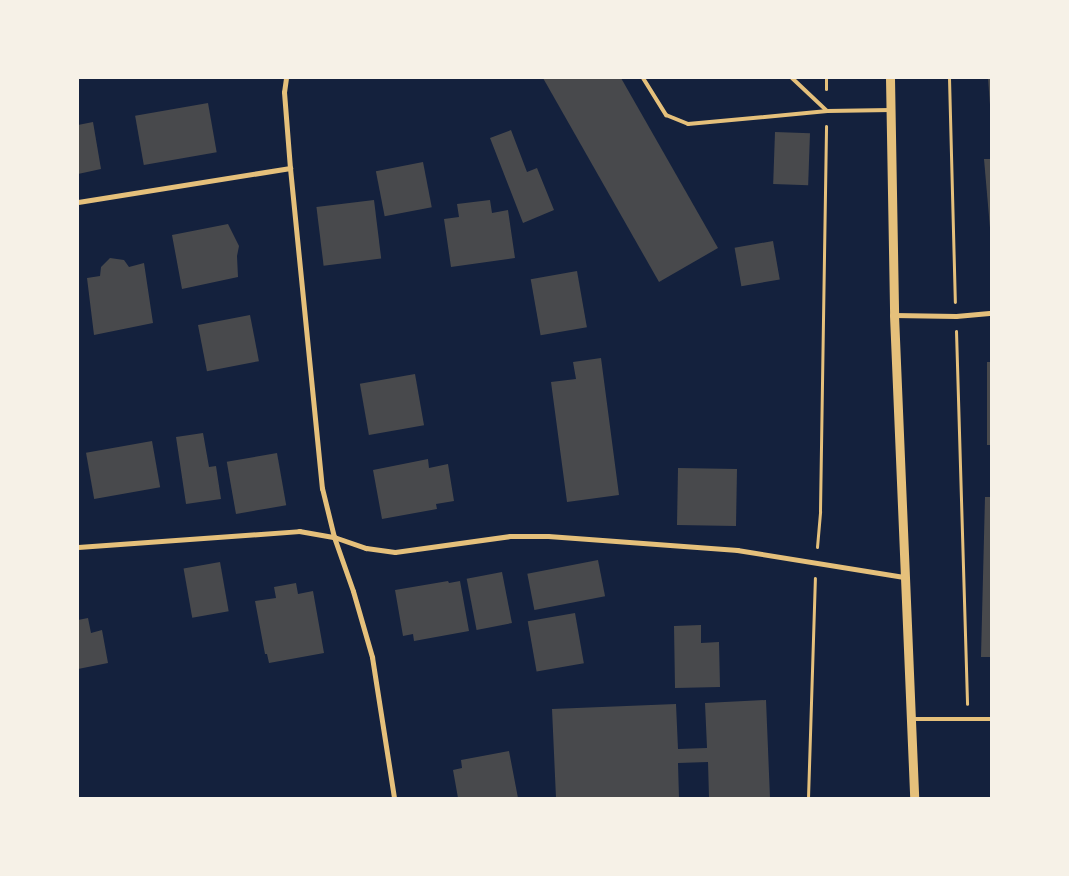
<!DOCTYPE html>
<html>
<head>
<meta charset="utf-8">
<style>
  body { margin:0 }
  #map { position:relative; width:1069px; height:876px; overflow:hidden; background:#14213d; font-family:Overpass,sans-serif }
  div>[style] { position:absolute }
  .building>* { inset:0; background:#48494c; transform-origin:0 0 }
  .path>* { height:3px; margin:-1.5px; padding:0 1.5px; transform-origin:1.5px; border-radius:1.5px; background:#e5c07b }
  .service>* { height:4px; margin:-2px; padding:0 2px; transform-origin:2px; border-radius:2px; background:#e5c07b }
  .minor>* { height:5px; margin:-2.5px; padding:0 2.5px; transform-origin:2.5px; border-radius:2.5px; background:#e5c07b }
  .tertiary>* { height:9px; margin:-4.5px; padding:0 4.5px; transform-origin:4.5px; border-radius:4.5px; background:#e5c07b }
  span { translate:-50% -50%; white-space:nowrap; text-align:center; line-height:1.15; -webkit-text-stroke:4.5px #f6f1e7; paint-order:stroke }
  .frame { position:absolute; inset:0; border:79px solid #f6f1e7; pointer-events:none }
</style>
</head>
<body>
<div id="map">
  <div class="building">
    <div style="clip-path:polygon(543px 78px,621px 78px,718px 248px,659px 282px)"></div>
    <div style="clip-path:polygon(988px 78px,992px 78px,992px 105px,990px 105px)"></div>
    <div style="left:208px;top:103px;width:50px;height:74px;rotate:80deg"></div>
    <div style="clip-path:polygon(93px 122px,101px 169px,78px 174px,78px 125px)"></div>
    <div style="clip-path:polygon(511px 130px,527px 172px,537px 168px,554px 210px,523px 223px,490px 138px)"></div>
    <div style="left:775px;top:132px;width:35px;height:52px;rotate:2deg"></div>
    <div style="clip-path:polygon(984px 159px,992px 159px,992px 228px,990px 228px)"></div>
    <div style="left:423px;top:162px;width:46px;height:48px;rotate:79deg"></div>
    <div style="left:374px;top:200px;width:59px;height:58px;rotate:83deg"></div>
    <div style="clip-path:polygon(490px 200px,492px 213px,508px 210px,515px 258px,451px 267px,444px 219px,459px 217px,457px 204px)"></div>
    <div style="clip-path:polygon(228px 224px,239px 246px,237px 256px,238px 277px,182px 289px,172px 235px)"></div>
    <div style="left:773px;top:241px;width:39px;height:39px;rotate:80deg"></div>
    <div style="clip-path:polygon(110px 258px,124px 260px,129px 267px,144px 263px,153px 323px,94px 335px,87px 278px,100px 276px,101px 267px)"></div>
    <div style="left:577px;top:271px;width:57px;height:47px;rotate:80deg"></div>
    <div style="left:250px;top:315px;width:47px;height:53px;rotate:79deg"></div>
    <div style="clip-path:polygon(601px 358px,619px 495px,567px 502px,551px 382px,576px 379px,573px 362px)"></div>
    <div style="left:987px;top:362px;width:5px;height:83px"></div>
    <div style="left:415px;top:374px;width:52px;height:56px;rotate:80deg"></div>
    <div style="clip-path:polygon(203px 433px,209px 467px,216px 466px,221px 499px,186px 504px,176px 437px)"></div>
    <div style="left:152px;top:441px;width:47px;height:67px;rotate:80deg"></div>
    <div style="left:277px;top:453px;width:53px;height:51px;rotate:80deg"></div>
    <div style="clip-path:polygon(428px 459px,429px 468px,448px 464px,454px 501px,436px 504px,437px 509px,382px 519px,373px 470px)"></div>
    <div style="left:678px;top:468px;width:59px;height:57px;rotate:1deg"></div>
    <div style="clip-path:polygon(985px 497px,992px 497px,992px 657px,981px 657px)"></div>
    <div style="left:598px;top:560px;width:37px;height:72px;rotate:79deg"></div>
    <div style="left:220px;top:562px;width:50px;height:37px;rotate:80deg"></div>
    <div style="left:502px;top:572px;width:52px;height:36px;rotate:79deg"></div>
    <div style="clip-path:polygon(448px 581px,449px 583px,460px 581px,469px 631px,414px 641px,413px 634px,403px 636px,395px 590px)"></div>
    <div style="clip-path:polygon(296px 583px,298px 594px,313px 591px,324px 653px,269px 663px,267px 654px,265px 654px,255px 601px,276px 598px,274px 587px)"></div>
    <div style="left:575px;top:613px;width:51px;height:48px;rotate:80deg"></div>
    <div style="clip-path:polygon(88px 618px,91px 633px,102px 630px,108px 663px,78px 669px,78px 620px)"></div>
    <div style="clip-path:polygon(701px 625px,701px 643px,719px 642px,720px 687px,675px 688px,674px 626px)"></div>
    <div style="clip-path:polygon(766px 700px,770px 798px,709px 798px,708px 762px,678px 763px,679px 798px,556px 798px,552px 709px,676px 704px,678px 749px,707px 748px,705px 703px)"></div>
    <div style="clip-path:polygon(509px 751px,518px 798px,458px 798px,453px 770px,462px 768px,461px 760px)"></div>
  </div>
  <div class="path">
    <div style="left:826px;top:78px;width:11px;rotate:90deg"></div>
    <div style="left:949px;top:78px;width:224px;rotate:88.5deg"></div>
    <div style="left:956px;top:331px;width:373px;rotate:88.3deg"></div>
    <div style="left:817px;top:547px;width:36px;rotate:-85deg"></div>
    <div style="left:820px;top:511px;width:385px;rotate:-89.1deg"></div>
    <div style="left:808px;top:798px;width:220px;rotate:-88.2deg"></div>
  </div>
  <div class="service">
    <div style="left:643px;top:78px;width:44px;rotate:58.1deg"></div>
    <div style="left:666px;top:115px;width:24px;rotate:22deg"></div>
    <div style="left:688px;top:124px;width:140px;rotate:-5.3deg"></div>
    <div style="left:827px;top:111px;width:64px;rotate:-0.9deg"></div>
    <div style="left:792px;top:78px;width:48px;rotate:43.3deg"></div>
    <div style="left:911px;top:719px;width:81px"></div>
  </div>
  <div class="minor">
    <div style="left:286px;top:78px;width:14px;rotate:98deg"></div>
    <div style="left:284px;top:92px;width:76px;rotate:85.5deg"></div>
    <div style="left:290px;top:168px;width:322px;rotate:84.3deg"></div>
    <div style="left:322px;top:488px;width:50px;rotate:76.2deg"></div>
    <div style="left:334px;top:537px;width:57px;rotate:70.6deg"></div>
    <div style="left:353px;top:591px;width:69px;rotate:73.9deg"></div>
    <div style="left:372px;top:657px;width:143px;rotate:81.1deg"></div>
    <div style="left:78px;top:202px;width:215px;rotate:-9.1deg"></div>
    <div style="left:894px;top:315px;width:62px;rotate:0.9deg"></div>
    <div style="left:956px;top:316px;width:36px;rotate:-5deg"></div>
    <div style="left:78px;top:547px;width:222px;rotate:-4.1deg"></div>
    <div style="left:299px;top:531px;width:36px;rotate:10deg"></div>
    <div style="left:334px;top:537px;width:34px;rotate:19deg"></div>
    <div style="left:366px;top:548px;width:29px;rotate:8deg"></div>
    <div style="left:395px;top:552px;width:116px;rotate:-7.9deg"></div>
    <div style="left:510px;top:536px;width:38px"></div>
    <div style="left:548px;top:536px;width:190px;rotate:4.2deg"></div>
    <div style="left:737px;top:550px;width:169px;rotate:9.2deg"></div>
  </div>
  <div class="tertiary">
    <div style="left:890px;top:78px;width:237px;rotate:89deg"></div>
    <div style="left:894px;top:315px;width:483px;rotate:87.6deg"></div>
  </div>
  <div class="frame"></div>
</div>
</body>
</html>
